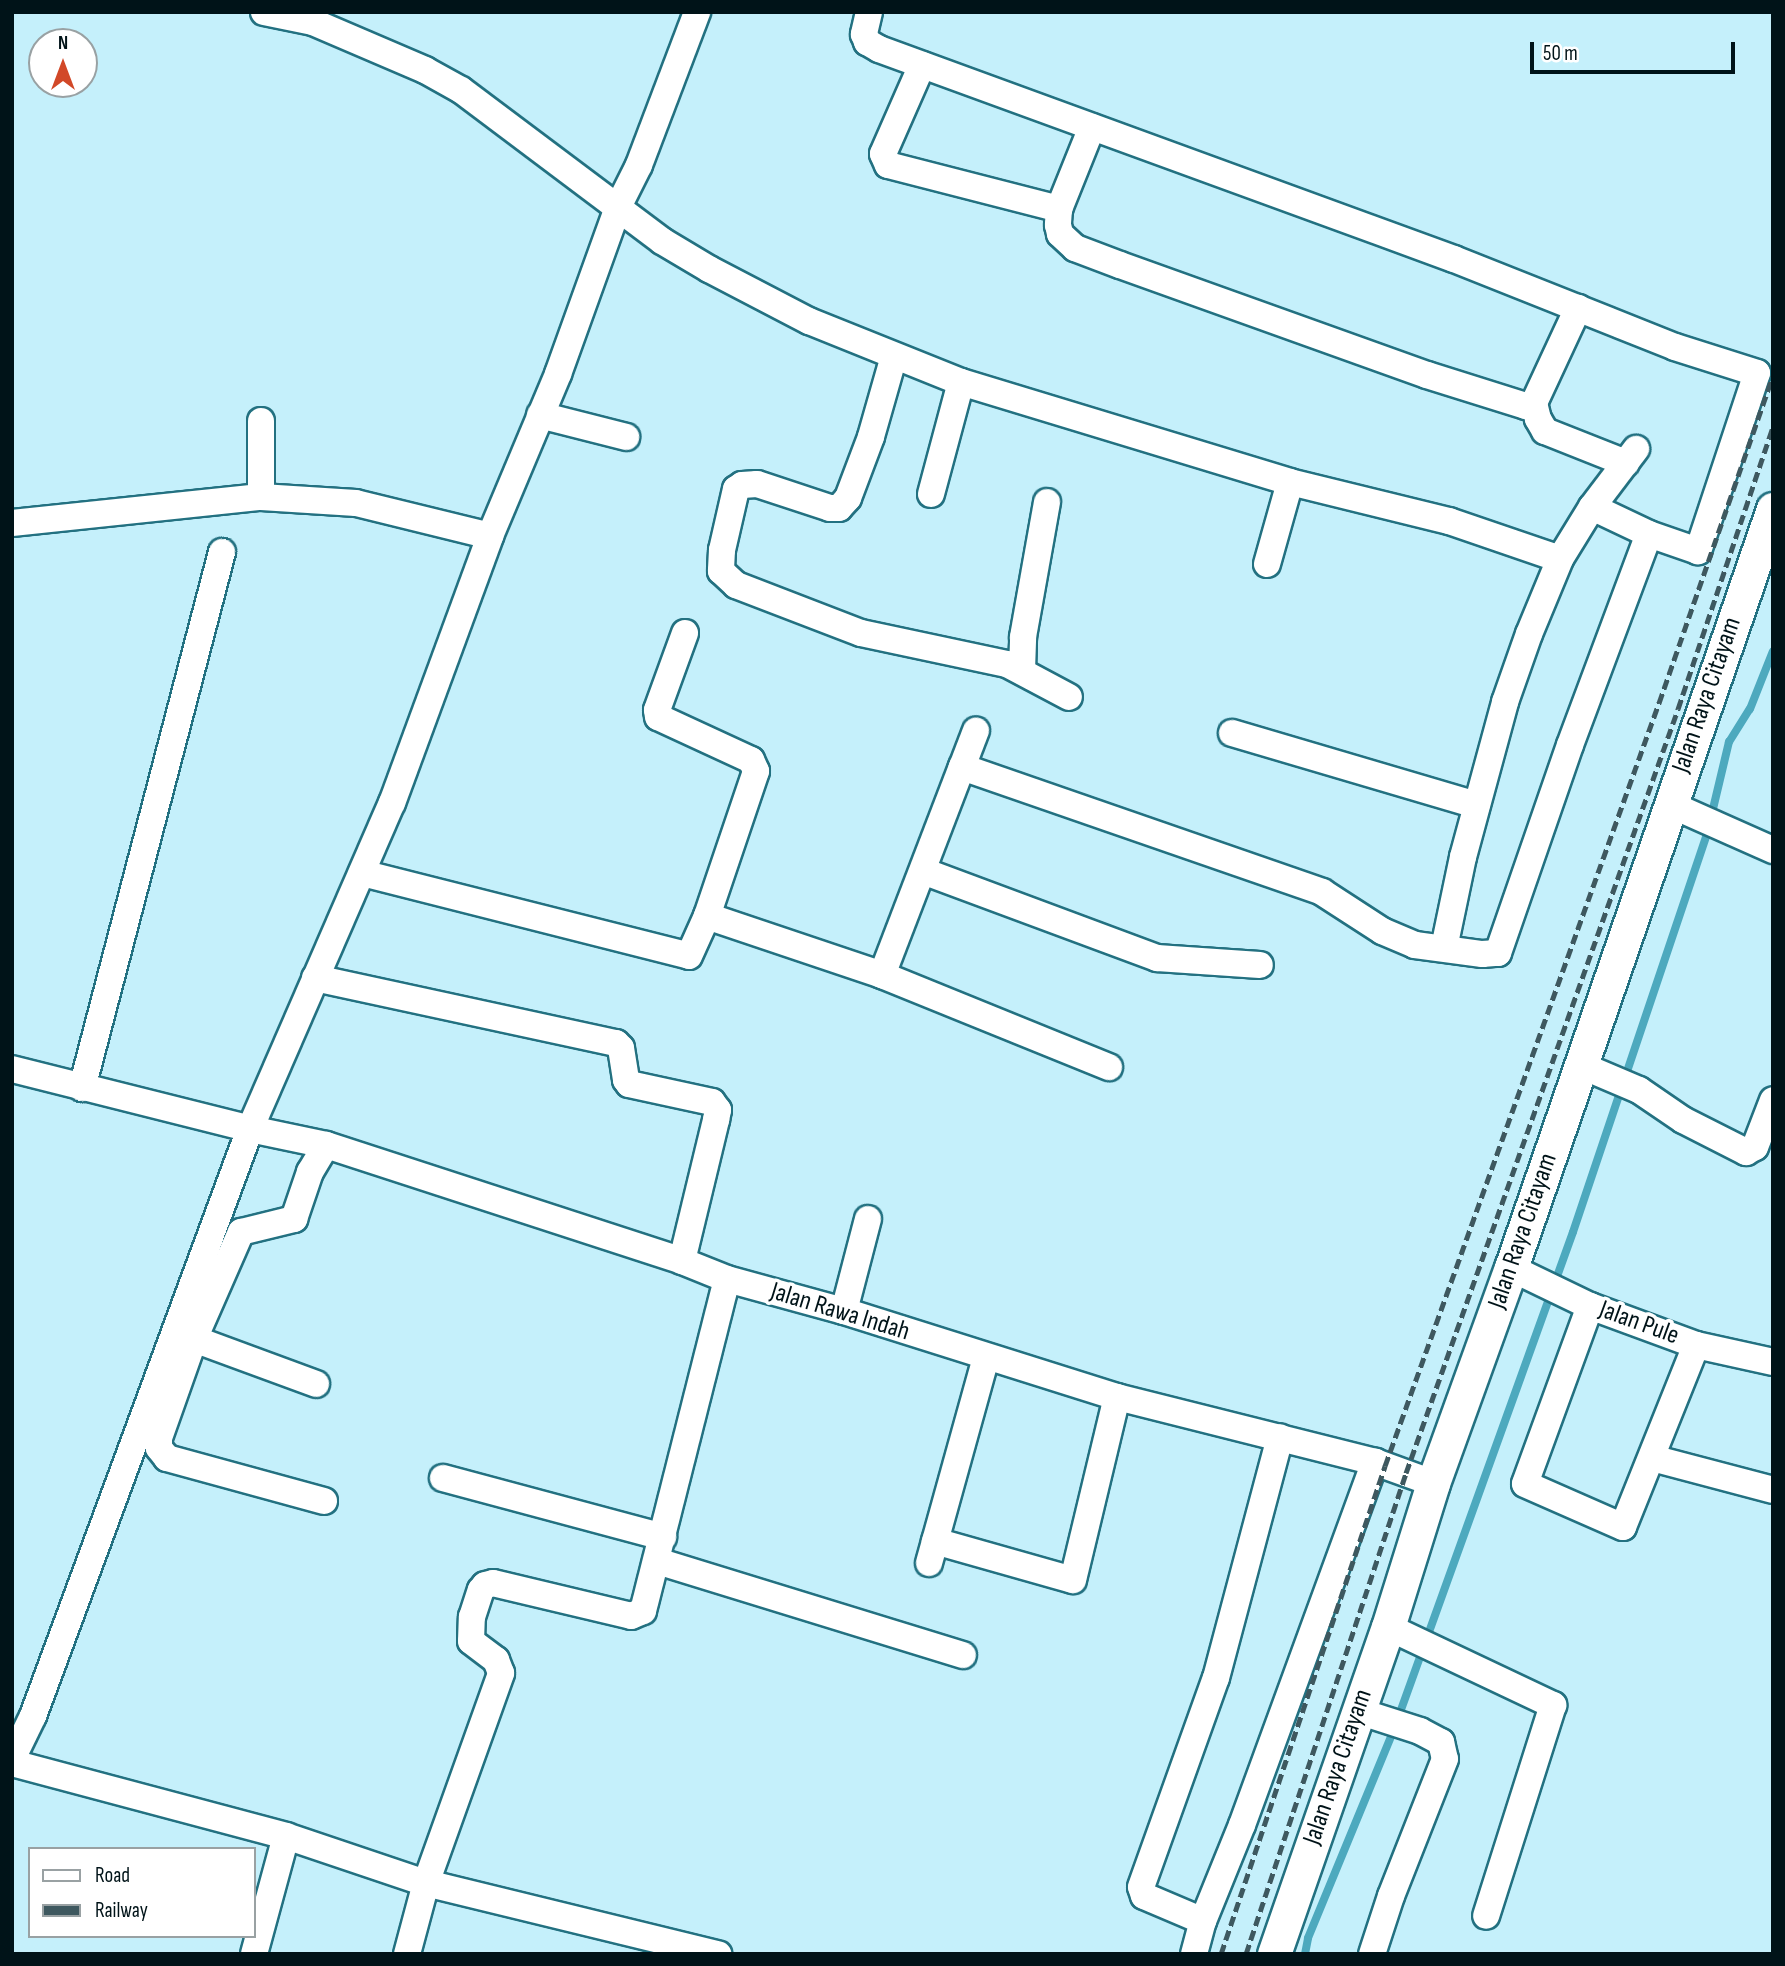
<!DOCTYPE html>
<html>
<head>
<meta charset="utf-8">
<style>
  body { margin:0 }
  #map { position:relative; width:1785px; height:1966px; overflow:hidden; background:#c5f0fb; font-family:"Sofia Sans Condensed",sans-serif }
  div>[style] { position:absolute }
  .stream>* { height:8px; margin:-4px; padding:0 4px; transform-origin:4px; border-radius:4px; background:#4da9be }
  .roads { filter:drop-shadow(2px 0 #237181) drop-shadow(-2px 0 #237181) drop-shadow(0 2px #237181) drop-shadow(0 -2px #237181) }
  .minor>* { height:26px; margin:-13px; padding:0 13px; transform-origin:13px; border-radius:13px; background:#fff }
  .major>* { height:33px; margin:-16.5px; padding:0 16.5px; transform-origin:16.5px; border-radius:16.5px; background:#fff }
  .rail>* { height:5px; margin-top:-2.5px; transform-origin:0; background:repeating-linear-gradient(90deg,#3e585f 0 10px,transparent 0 15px) }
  span { translate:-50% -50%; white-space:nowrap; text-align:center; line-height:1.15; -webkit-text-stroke:7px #fff; paint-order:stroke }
  .street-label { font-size:26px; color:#001318 }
  .frame { position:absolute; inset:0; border:14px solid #001318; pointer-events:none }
  .legend { position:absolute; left:28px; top:1847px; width:228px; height:91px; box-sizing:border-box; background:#fff; border:2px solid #99a1a3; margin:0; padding:9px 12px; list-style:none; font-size:21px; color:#001318 }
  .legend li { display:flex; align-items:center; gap:14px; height:35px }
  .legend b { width:35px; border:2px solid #99a1a3 }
  .north { position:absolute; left:28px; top:28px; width:70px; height:70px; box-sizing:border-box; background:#fff; border:2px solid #99a1a3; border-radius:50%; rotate:0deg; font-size:19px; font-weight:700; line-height:28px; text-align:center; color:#001318 }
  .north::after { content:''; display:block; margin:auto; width:24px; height:32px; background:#d24828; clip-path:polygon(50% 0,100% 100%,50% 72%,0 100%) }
  .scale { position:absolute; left:1530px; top:42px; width:205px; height:32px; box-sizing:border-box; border:4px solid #001318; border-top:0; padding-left:9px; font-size:21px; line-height:24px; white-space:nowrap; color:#001318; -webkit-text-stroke:5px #fff; paint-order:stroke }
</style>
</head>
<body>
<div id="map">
  <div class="stream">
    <div style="left:1305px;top:1954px;width:16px;rotate:-79deg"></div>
    <div style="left:1308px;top:1938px;width:223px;rotate:-67.6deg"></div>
    <div style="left:1393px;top:1732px;width:531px;rotate:-70.2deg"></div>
    <div style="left:1573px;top:1232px;width:420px;rotate:-71.4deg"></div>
    <div style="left:1707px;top:834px;width:95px;rotate:-76.6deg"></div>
    <div style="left:1729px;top:742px;width:39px;rotate:-58deg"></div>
    <div style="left:1750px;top:709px;width:62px;rotate:-68.4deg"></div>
  </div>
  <div class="roads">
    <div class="minor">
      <div style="left:264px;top:12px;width:50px;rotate:11.5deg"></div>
      <div style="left:313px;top:22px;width:122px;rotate:23.2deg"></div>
      <div style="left:425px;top:70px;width:41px;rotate:29.1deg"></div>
      <div style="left:461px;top:90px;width:251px;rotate:36.9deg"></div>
      <div style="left:662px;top:241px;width:55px;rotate:30.8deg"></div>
      <div style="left:709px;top:269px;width:113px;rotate:27.5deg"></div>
      <div style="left:809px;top:321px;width:164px;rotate:21.9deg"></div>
      <div style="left:961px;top:382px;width:344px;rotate:16.9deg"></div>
      <div style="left:1290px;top:482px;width:164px;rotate:13.8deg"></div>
      <div style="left:1449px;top:521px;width:117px;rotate:18.9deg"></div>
      <div style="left:1560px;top:559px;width:61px;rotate:-58.4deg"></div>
      <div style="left:1592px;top:507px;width:73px;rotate:-52.8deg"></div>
      <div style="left:869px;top:12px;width:23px;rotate:103deg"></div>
      <div style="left:864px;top:34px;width:9px;rotate:69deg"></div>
      <div style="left:867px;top:42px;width:14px;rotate:30deg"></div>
      <div style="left:879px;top:49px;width:612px;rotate:20.06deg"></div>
      <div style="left:1454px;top:259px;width:238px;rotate:21.7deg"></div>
      <div style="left:1675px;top:347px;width:86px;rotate:17.6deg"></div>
      <div style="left:1757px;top:373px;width:188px;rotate:108.3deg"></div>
      <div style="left:1698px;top:551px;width:52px;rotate:-160.9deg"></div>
      <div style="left:922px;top:65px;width:97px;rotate:113.7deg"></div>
      <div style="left:883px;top:154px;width:12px;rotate:66deg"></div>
      <div style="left:888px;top:165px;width:177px;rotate:14.4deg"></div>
      <div style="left:1092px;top:127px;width:88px;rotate:111.9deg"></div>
      <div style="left:1059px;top:209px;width:16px;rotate:94deg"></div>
      <div style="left:1058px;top:225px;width:9px;rotate:77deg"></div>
      <div style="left:1060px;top:234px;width:21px;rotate:43deg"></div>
      <div style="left:1075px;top:248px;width:48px;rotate:20.7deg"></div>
      <div style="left:1120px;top:265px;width:326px;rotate:19.7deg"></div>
      <div style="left:1427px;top:375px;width:104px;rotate:17.4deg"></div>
      <div style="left:1526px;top:406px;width:9px;rotate:-21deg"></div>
      <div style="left:1534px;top:403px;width:105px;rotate:-65.1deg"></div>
      <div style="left:894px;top:356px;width:84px;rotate:105.9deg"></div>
      <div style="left:871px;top:437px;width:65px;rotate:110.7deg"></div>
      <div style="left:848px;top:498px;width:13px;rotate:132deg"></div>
      <div style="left:839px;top:508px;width:9px;rotate:180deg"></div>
      <div style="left:830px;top:508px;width:77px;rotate:-161.8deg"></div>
      <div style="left:757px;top:484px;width:15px;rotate:176deg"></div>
      <div style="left:742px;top:485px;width:7px;rotate:146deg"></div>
      <div style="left:736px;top:489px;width:63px;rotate:102.9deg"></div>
      <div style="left:722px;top:550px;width:21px;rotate:93deg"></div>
      <div style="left:721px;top:571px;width:21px;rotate:43deg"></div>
      <div style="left:736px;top:585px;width:134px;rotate:21deg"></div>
      <div style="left:861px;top:633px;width:149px;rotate:12deg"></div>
      <div style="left:1007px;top:664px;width:70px;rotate:28deg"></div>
      <div style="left:1534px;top:403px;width:16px;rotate:76deg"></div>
      <div style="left:1538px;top:419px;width:14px;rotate:60deg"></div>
      <div style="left:1545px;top:431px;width:87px;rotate:21.6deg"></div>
      <div style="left:540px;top:415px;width:89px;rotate:14.3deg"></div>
      <div style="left:261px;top:421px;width:76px;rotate:90deg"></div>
      <div style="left:931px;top:494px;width:116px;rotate:-75deg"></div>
      <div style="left:12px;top:523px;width:250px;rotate:-6deg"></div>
      <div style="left:261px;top:497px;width:95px;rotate:3.6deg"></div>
      <div style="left:356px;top:503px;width:138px;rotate:13.8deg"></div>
      <div style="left:1267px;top:564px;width:85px;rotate:-74.3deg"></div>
      <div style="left:1022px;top:670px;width:33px;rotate:-88deg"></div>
      <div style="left:1023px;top:637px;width:137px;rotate:-79.9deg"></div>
      <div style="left:1232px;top:733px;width:255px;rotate:16.4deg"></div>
      <div style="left:962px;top:767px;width:39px;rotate:-69deg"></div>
      <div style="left:1669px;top:804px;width:114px;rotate:23.9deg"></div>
      <div style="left:923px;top:871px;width:250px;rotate:20.4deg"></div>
      <div style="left:1157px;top:958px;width:103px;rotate:3.9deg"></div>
      <div style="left:362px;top:873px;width:337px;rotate:14.2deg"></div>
      <div style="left:689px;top:956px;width:44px;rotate:-65.8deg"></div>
      <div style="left:707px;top:916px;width:153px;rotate:-71.3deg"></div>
      <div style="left:756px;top:771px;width:12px;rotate:-114deg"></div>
      <div style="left:751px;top:760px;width:102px;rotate:-155.2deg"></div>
      <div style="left:658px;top:717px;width:7px;rotate:-98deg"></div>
      <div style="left:657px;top:710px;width:82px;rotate:-70deg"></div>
      <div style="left:707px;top:916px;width:185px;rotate:18.6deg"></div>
      <div style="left:882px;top:975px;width:223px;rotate:-69deg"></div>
      <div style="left:962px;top:767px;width:381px;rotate:19.1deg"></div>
      <div style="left:1322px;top:892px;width:72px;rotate:33deg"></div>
      <div style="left:1382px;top:931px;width:36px;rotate:23deg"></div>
      <div style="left:1415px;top:945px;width:68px;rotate:7.7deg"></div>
      <div style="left:1482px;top:954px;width:16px;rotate:-4deg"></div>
      <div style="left:1498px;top:953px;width:220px;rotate:-70.9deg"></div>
      <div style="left:1570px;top:745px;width:225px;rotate:-69.5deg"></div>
      <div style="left:1649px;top:534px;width:63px;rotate:-154.7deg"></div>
      <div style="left:1444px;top:948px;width:93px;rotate:-78.2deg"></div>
      <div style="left:1463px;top:857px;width:161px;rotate:-74.8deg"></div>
      <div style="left:1505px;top:702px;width:72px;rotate:-70.6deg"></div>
      <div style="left:1529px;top:634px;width:81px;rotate:-67.5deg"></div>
      <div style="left:882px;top:975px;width:245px;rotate:22.1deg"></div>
      <div style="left:315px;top:978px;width:308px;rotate:12.2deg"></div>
      <div style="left:616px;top:1043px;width:7px;rotate:45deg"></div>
      <div style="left:621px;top:1048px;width:32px;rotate:81deg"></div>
      <div style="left:626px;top:1080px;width:5px;rotate:53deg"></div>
      <div style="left:629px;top:1084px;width:85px;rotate:12.2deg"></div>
      <div style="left:712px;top:1102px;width:10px;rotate:53deg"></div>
      <div style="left:718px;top:1110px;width:10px;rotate:101deg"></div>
      <div style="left:716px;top:1120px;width:145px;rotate:103.6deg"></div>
      <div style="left:1580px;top:1065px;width:64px;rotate:23deg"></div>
      <div style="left:1639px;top:1090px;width:53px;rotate:34.3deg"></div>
      <div style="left:1683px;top:1120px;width:71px;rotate:26.9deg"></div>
      <div style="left:1746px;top:1152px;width:10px;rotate:-29deg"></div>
      <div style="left:1755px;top:1147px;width:50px;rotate:-69deg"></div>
      <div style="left:12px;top:1069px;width:245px;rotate:14.1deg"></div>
      <div style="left:250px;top:1129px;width:78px;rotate:11.9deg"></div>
      <div style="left:326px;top:1145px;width:374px;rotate:18deg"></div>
      <div style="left:682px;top:1261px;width:48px;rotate:21.8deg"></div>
      <div style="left:727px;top:1279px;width:121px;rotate:15.3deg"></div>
      <div style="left:844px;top:1311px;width:286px;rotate:17.5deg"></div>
      <div style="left:1117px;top:1397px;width:266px;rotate:14.1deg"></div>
      <div style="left:1375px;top:1462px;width:62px;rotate:19.9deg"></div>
      <div style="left:82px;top:1088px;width:554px;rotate:-75.36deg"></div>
      <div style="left:1511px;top:1268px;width:88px;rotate:25.7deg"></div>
      <div style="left:1590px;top:1306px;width:113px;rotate:20.2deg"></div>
      <div style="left:1696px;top:1345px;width:79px;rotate:12.4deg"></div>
      <div style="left:1590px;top:1306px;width:189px;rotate:110.1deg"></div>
      <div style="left:1525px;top:1484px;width:107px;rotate:23.7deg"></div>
      <div style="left:1623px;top:1527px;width:196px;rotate:-68.1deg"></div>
      <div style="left:844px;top:1311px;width:95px;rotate:-75.4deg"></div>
      <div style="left:194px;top:1339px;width:130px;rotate:20.2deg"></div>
      <div style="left:1652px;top:1458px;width:125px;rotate:14.8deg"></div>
      <div style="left:443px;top:1478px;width:228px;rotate:15deg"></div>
      <div style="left:324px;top:1501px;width:163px;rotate:-164.7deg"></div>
      <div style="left:167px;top:1458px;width:13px;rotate:-129deg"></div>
      <div style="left:159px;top:1448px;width:10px;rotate:-90deg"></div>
      <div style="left:159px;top:1438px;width:105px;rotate:-70.5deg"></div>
      <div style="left:194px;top:1339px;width:117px;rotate:-66.3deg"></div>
      <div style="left:241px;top:1232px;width:55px;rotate:-13.8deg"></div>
      <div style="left:294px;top:1219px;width:50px;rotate:-71.2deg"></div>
      <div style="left:310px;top:1172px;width:31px;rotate:-59deg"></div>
      <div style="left:935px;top:1541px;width:143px;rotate:15.8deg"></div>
      <div style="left:1073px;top:1580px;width:188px;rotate:-76.5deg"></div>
      <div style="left:657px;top:1561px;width:320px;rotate:17.1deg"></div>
      <div style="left:929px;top:1563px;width:214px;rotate:-74.5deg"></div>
      <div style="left:1388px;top:1627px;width:183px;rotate:25.3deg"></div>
      <div style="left:1553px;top:1705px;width:221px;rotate:107.6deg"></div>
      <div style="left:1358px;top:1711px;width:65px;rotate:17.9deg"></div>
      <div style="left:1420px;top:1731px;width:24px;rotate:28deg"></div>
      <div style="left:1441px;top:1742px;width:17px;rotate:77deg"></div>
      <div style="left:1445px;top:1759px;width:147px;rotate:111.5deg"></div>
      <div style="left:1391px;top:1896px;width:61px;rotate:108.1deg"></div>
      <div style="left:12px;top:1759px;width:48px;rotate:-64deg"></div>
      <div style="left:33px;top:1716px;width:626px;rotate:-69.71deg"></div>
      <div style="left:250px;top:1129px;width:356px;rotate:-66.5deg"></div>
      <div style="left:392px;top:803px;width:284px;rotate:-69.8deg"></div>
      <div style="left:490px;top:536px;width:176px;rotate:-67.2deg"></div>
      <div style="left:558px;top:374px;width:177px;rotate:-70.2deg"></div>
      <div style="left:618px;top:207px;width:47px;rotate:-63.4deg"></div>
      <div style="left:639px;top:165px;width:164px;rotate:-69.2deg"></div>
      <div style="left:12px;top:1763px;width:284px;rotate:14.9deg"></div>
      <div style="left:286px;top:1836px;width:148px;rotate:18.6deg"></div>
      <div style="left:426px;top:1883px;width:301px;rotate:13.7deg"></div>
      <div style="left:1203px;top:1921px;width:64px;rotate:-157deg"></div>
      <div style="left:1144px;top:1896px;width:9px;rotate:-108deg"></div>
      <div style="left:1141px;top:1887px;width:222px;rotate:-70.3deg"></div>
      <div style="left:1216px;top:1678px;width:249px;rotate:-75.1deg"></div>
      <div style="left:254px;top:1954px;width:122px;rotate:-74.8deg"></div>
      <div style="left:407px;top:1954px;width:73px;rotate:-75deg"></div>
      <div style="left:426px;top:1883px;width:223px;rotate:-70.3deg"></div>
      <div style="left:501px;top:1673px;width:14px;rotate:-111deg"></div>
      <div style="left:496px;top:1660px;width:31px;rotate:-143deg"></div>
      <div style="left:471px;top:1641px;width:24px;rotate:-88deg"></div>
      <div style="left:472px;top:1617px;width:28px;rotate:-72deg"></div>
      <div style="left:481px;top:1590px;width:6px;rotate:-51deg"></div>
      <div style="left:485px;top:1585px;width:8px;rotate:-14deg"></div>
      <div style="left:493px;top:1583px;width:142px;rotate:13.4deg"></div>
      <div style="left:631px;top:1616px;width:13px;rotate:-23deg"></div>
      <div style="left:643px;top:1611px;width:342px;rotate:-75.8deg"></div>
      <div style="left:1194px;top:1954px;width:34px;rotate:-75deg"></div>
      <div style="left:1203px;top:1921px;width:104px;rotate:-67.9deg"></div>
      <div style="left:1242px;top:1825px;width:387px;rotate:-69.9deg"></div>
    </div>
    <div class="major">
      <div style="left:1274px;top:1954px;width:346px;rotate:-70.8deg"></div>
      <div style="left:1388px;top:1627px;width:151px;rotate:-72.6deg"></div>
      <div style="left:1433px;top:1483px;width:229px;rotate:-70.1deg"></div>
      <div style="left:1511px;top:1268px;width:803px;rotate:-70.96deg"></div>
    </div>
  </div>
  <div class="rail">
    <div style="left:1221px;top:1954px;width:515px;rotate:-71.42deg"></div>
    <div style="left:1385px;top:1466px;width:811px;rotate:-70.25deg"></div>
    <div style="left:1659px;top:703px;width:346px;rotate:-70.8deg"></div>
    <div style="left:1246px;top:1954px;width:507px;rotate:-71.6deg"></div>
    <div style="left:1406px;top:1473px;width:811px;rotate:-70.4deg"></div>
    <div style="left:1678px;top:709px;width:298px;rotate:-71.4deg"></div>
  </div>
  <div class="street-label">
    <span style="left:1707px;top:695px;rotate:-71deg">Jalan Raya Citayam</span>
    <span style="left:1523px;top:1231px;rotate:-71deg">Jalan Raya Citayam</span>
    <span style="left:840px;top:1312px;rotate:17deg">Jalan Rawa Indah</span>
    <span style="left:1639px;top:1323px;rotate:20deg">Jalan Pule</span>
    <span style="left:1338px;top:1767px;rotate:-71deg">Jalan Raya Citayam</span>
  </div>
  <div class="frame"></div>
  <ul class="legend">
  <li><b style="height:9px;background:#fff"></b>Road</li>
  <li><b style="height:9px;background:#3e585f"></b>Railway</li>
  </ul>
  <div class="north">N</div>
  <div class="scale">50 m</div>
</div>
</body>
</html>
